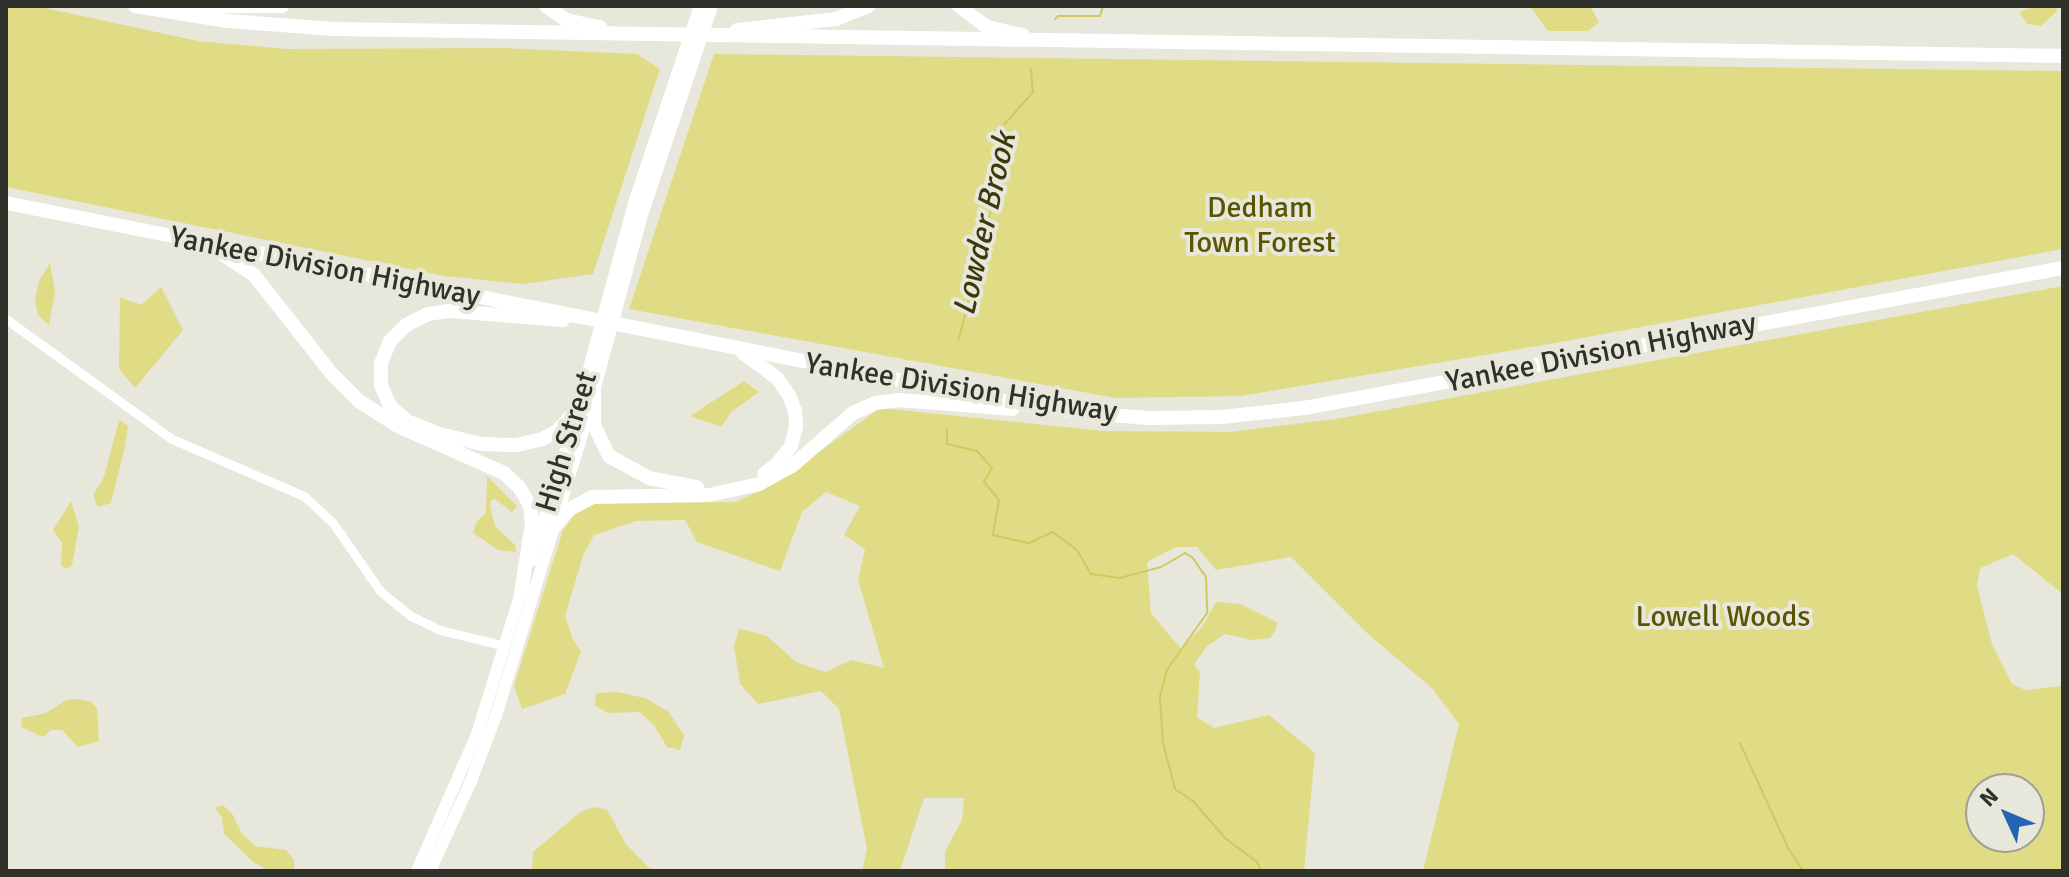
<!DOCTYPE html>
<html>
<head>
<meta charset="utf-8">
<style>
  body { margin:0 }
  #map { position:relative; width:2069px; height:877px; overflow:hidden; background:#e7e7db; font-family:Signika,sans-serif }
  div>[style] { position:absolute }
  .green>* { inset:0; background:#e0dc86 }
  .stream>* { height:2px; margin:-1px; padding:0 1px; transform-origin:1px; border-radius:1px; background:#cfc960 }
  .tertiary>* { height:9px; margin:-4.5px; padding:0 4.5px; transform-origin:4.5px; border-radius:4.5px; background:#fff }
  .primary>* { height:12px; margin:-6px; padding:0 6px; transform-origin:6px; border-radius:6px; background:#fff }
  .motorway>* { height:14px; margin:-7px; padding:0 7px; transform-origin:7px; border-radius:7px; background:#fff }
  span { translate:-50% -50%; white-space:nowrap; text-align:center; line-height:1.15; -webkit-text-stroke:8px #e7e7db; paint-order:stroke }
  .park-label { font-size:30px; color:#5a5500 }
  .street-label { font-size:30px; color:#31312c }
  .water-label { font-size:32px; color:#3c3a0c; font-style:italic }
  .frame { position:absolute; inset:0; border:8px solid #31312c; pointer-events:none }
  .north { position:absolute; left:1965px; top:773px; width:80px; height:80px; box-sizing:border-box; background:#e7e7db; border:2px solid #9e9e95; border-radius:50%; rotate:314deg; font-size:22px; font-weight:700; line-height:32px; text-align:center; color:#31312c }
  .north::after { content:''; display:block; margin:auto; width:28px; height:36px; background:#2364b5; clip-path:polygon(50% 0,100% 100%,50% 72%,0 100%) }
</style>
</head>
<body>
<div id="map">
  <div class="green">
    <div style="clip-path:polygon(6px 6px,36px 6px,198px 41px,287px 49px,505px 48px,637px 54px,660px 69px,593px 274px,523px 284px,444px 276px,6px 187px)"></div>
    <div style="clip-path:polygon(1530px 6px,1590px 6px,1599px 22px,1588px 31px,1548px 31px)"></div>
    <div style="clip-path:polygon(2036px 6px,2056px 6px,2057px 11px,2041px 26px,2027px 24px,2019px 12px)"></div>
    <div style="clip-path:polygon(714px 54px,2063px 71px,2063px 249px,1555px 343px,1241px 396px,1116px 398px,629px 309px)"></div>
    <div style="clip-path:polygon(50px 263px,55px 292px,49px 325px,38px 315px,35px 301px,39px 281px)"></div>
    <div style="clip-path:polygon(evenodd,2063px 286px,2063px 594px,2013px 554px,1980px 568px,1977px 586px,1992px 644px,2012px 684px,2025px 690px,2063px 686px,2063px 871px,1423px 871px,1459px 724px,1431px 687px,1369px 635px,1291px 557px,1216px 570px,1197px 547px,1176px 547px,1147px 562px,1151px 613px,1181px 649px,1202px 627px,1216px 602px,1240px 604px,1277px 622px,1276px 630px,1270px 638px,1252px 640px,1225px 634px,1207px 646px,1194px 665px,1200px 672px,1197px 717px,1214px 728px,1269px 715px,1315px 753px,1304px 871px,945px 871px,945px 851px,962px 820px,964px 798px,924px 798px,900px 871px,862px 871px,867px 849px,839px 709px,821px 691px,758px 704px,740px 684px,734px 646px,739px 629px,746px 630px,767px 636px,796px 662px,825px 672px,852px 660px,884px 668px,858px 580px,865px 549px,844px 535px,860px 506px,826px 492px,802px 512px,780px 571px,697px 542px,685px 520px,636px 521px,594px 535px,583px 556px,565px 616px,573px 640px,581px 651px,565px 694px,522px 709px,514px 686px,563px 530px,577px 512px,597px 503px,736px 502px,778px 482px,880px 408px,1103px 431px,1230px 432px,1336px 419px,2063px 286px,1981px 789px,2029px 789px,2029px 837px,1981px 837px,1981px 789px)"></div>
    <div style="clip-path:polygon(161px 287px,183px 330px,135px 388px,119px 369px,120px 297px,141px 305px)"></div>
    <div style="clip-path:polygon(744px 381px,759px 392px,731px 412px,721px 427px,690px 416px)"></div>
    <div style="clip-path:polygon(119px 420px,128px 426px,125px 447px,111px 503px,98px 507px,93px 495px,104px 477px)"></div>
    <div style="clip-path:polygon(487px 476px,517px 506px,512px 512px,495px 499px,491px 500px,490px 506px,495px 526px,515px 545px,516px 552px,498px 550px,473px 533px,476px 523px,486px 512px)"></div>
    <div style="clip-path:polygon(71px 501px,79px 527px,72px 565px,66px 569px,61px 566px,62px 543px,53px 530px)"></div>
    <div style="clip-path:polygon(616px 692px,645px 698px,669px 712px,684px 736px,680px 750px,667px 747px,654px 725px,639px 712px,609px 713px,595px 706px,596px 693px)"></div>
    <div style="clip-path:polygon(78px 699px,91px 702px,97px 709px,99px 741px,78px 747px,62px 730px,51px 730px,43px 737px,21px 727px,22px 718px,46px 713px,66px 700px)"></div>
    <div style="clip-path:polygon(223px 805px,233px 815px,242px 834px,255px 846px,286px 850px,294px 860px,294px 871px,269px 871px,252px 861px,224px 834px,222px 817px,215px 808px)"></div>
    <div style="clip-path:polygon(595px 807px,607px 810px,626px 844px,652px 871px,532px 871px,533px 852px,580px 812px)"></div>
  </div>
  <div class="stream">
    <div style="left:1055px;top:19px;width:4px;rotate:-45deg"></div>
    <div style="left:1058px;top:16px;width:42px"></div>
    <div style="left:1100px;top:16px;width:10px;rotate:-73deg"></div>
    <div style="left:959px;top:339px;width:158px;rotate:-76.1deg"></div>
    <div style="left:997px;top:186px;width:60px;rotate:-84.3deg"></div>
    <div style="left:1003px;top:126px;width:45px;rotate:-48.6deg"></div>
    <div style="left:1033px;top:92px;width:23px;rotate:-95deg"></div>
    <div style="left:947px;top:430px;width:14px;rotate:90deg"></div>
    <div style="left:947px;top:444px;width:31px;rotate:13deg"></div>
    <div style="left:977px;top:451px;width:23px;rotate:49deg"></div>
    <div style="left:992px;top:468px;width:16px;rotate:120deg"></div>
    <div style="left:984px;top:482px;width:23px;rotate:50deg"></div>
    <div style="left:999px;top:500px;width:36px;rotate:100deg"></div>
    <div style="left:993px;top:535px;width:37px;rotate:13deg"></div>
    <div style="left:1029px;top:543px;width:26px;rotate:-25deg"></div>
    <div style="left:1053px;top:532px;width:30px;rotate:37deg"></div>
    <div style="left:1077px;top:550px;width:28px;rotate:60deg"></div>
    <div style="left:1091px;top:574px;width:29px;rotate:8deg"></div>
    <div style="left:1120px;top:578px;width:42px;rotate:-15deg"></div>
    <div style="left:1161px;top:567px;width:28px;rotate:-30deg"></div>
    <div style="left:1185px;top:553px;width:8px;rotate:30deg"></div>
    <div style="left:1192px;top:557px;width:24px;rotate:55deg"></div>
    <div style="left:1206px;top:577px;width:36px;rotate:88deg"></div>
    <div style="left:1207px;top:613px;width:70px;rotate:125.1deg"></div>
    <div style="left:1167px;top:670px;width:28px;rotate:105deg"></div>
    <div style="left:1160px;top:697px;width:46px;rotate:86.3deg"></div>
    <div style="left:1163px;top:743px;width:48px;rotate:75.4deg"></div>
    <div style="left:1175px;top:789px;width:22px;rotate:34deg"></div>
    <div style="left:1193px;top:801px;width:49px;rotate:49.1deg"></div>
    <div style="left:1225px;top:838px;width:40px;rotate:37deg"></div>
    <div style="left:1257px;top:862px;width:10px;rotate:61deg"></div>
    <div style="left:1740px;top:743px;width:115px;rotate:65.4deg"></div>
    <div style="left:1788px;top:848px;width:27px;rotate:57deg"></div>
  </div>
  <div class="tertiary">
    <div style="left:6px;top:319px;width:205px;rotate:35.9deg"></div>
    <div style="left:172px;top:439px;width:144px;rotate:23.4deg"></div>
    <div style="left:304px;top:496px;width:40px;rotate:43deg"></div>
    <div style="left:333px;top:523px;width:83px;rotate:55.3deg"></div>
    <div style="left:380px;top:591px;width:40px;rotate:39deg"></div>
    <div style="left:411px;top:616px;width:32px;rotate:26deg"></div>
    <div style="left:440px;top:630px;width:67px;rotate:13.8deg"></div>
  </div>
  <div class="primary">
    <div style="left:531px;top:561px;width:145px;rotate:-72.7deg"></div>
    <div style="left:574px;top:423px;width:228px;rotate:-74.7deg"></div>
    <div style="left:634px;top:203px;width:208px;rotate:-71.5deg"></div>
    <div style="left:417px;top:871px;width:150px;rotate:-66.3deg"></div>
    <div style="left:477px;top:734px;width:155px;rotate:-72.7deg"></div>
    <div style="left:430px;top:871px;width:99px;rotate:-65.5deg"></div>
    <div style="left:471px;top:781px;width:70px;rotate:-69deg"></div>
    <div style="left:496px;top:716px;width:308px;rotate:-73deg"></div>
    <div style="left:586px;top:421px;width:210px;rotate:-74.8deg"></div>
    <div style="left:641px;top:218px;width:224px;rotate:-71.5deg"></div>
  </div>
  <div class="motorway">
    <div style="left:135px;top:6px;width:94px;rotate:9.2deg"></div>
    <div style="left:228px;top:21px;width:106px;rotate:4.3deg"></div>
    <div style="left:334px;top:29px;width:1729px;rotate:0.89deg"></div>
    <div style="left:191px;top:6px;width:91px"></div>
    <div style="left:546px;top:6px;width:24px;rotate:35deg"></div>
    <div style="left:566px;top:20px;width:35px;rotate:12deg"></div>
    <div style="left:959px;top:6px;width:35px;rotate:37deg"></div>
    <div style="left:987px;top:27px;width:37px;rotate:13deg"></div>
    <div style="left:737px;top:30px;width:100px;rotate:-6.3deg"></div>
    <div style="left:836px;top:19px;width:35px;rotate:-22deg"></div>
    <div style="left:6px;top:203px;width:1018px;rotate:11.21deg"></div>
    <div style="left:1005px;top:401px;width:72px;rotate:8.8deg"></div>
    <div style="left:1076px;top:412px;width:72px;rotate:4.8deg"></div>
    <div style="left:1148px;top:418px;width:73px;rotate:-0.8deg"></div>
    <div style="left:1221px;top:417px;width:83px;rotate:-6.2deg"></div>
    <div style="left:1304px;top:408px;width:772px;rotate:-10.45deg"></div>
    <div style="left:216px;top:250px;width:45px;rotate:33.3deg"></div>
    <div style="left:254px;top:275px;width:125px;rotate:51.8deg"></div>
    <div style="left:331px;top:373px;width:40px;rotate:45deg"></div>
    <div style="left:359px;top:401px;width:46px;rotate:32.7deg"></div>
    <div style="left:398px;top:426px;width:116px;rotate:23.9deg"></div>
    <div style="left:504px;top:473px;width:21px;rotate:43deg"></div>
    <div style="left:519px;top:487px;width:21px;rotate:59deg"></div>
    <div style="left:530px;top:505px;width:18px;rotate:84deg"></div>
    <div style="left:532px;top:523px;width:71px;rotate:98.9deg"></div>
    <div style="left:563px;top:320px;width:114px;rotate:-175.5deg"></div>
    <div style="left:449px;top:311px;width:21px;rotate:172deg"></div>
    <div style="left:428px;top:314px;width:25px;rotate:153deg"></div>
    <div style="left:406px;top:325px;width:23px;rotate:135deg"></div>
    <div style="left:390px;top:341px;width:24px;rotate:112deg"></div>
    <div style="left:381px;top:363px;width:22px;rotate:90deg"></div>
    <div style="left:381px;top:385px;width:23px;rotate:67deg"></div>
    <div style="left:390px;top:406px;width:23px;rotate:41deg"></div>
    <div style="left:407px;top:421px;width:35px;rotate:22deg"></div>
    <div style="left:439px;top:434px;width:44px;rotate:13.1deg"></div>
    <div style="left:482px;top:444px;width:35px;rotate:2deg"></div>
    <div style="left:517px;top:445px;width:26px;rotate:-13deg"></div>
    <div style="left:542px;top:439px;width:16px;rotate:-27deg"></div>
    <div style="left:556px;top:432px;width:33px;rotate:-47deg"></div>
    <div style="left:743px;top:353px;width:42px;rotate:36.3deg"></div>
    <div style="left:777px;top:378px;width:21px;rotate:55deg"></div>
    <div style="left:789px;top:395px;width:17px;rotate:69deg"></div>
    <div style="left:795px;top:411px;width:16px;rotate:86deg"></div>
    <div style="left:796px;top:427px;width:20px;rotate:105deg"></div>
    <div style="left:791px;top:446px;width:23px;rotate:128deg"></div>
    <div style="left:777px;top:464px;width:16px;rotate:142deg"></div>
    <div style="left:594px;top:391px;width:34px;rotate:90deg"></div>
    <div style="left:594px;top:425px;width:34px;rotate:64deg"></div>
    <div style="left:609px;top:456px;width:46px;rotate:28.8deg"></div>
    <div style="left:649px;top:478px;width:49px;rotate:10.6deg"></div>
    <div style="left:552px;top:530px;width:26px;rotate:-51deg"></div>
    <div style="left:568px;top:510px;width:27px;rotate:-28deg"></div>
    <div style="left:592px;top:497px;width:117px;rotate:-1deg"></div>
    <div style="left:709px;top:495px;width:51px;rotate:-12.4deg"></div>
    <div style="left:759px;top:484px;width:38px;rotate:-29deg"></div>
    <div style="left:792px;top:466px;width:81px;rotate:-41deg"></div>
    <div style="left:853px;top:413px;width:24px;rotate:-24deg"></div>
    <div style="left:875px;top:403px;width:23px;rotate:-7deg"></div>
    <div style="left:898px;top:400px;width:115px;rotate:4.5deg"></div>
  </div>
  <div class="park-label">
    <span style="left:1260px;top:225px">Dedham<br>Town Forest</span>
    <span style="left:1723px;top:617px">Lowell Woods</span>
  </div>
  <div class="street-label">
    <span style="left:325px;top:267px;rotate:11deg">Yankee Division Highway</span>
    <span style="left:1601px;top:353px;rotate:-11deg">Yankee Division Highway</span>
    <span style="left:961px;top:388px;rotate:9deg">Yankee Division Highway</span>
    <span style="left:567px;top:442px;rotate:-73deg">High Street</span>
  </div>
  <div class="water-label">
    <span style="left:985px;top:224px;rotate:-77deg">Lowder Brook</span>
  </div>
  <div class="frame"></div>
  <div class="north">N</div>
</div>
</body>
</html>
